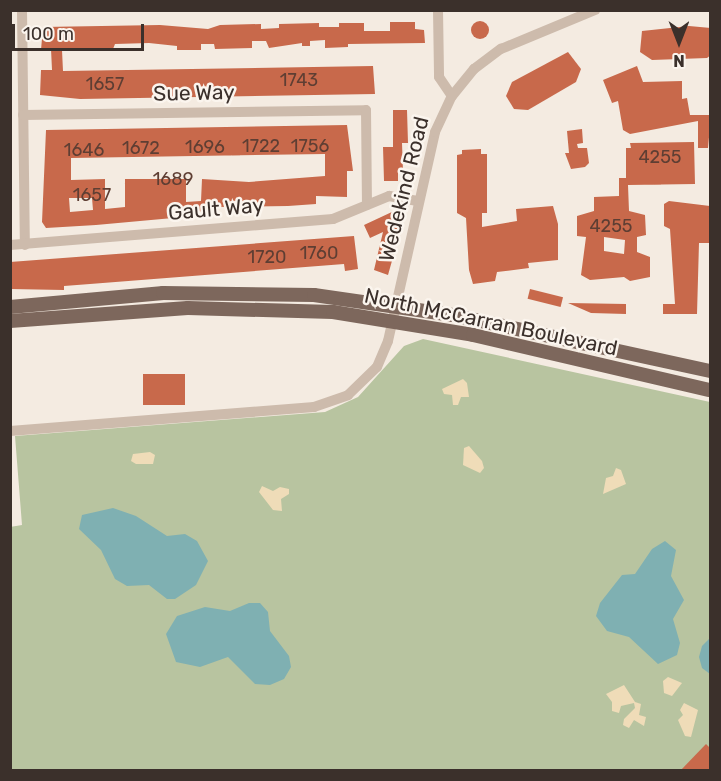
<!DOCTYPE html>
<html>
<head>
<meta charset="utf-8">
<style>
  body { margin:0 }
  #map { position:relative; width:721px; height:781px; overflow:hidden; background:#f4ebe1; font-family:Rubik,sans-serif }
  div>[style] { position:absolute }
  .green>* { inset:0; background:#b8c4a0 }
  .sand>* { inset:0; background:#efdcb8 }
  .water>* { inset:0; background:#7fb0b2 }
  .building>* { inset:0; background:#c8694b; transform-origin:0 0 }
  .round { border-radius:50% }
  .minor>* { height:10px; margin:-5px; padding:0 5px; transform-origin:5px; border-radius:5px; background:#cdbbac }
  .major>* { height:14px; margin:-7px; padding:0 7px; transform-origin:7px; border-radius:7px; background:#7d675c }
  span { translate:-50% -50%; white-space:nowrap; text-align:center; line-height:1.15; -webkit-text-stroke:5px #fbf5ee; paint-order:stroke }
  .number-label { font-size:18px; color:#5e3e33 }
  .number-label span { -webkit-text-stroke-width:0 }
  .street-label { font-size:21px; color:#3b302b }
  .frame { position:absolute; inset:0; border:12px solid #3b302b; pointer-events:none }
  .north { position:absolute; left:649px; top:12px; width:60px; height:60px; -webkit-text-stroke:4px #fbf5ee; paint-order:stroke; rotate:180deg; font-size:16px; font-weight:700; line-height:24px; text-align:center; color:#3b302b }
  .north::after { content:''; display:block; margin:auto; width:21px; height:27px; background:#3b302b; clip-path:polygon(50% 0,100% 100%,50% 72%,0 100%) }
  .scale { position:absolute; left:12px; top:24px; width:132px; height:27px; box-sizing:border-box; border:3px solid #3b302b; border-top:0; padding-left:8px; font-size:18px; line-height:21px; white-space:nowrap; color:#3b302b; -webkit-text-stroke:4px #fbf5ee; paint-order:stroke }
</style>
</head>
<body>
<div id="map">
  <div class="green">
    <div style="clip-path:polygon(423px 339px,710px 402px,710px 770px,11px 770px,10px 527px,22px 525px,15px 436px,325px 412px,358px 397px,404px 346px)"></div>
  </div>
  <div class="sand">
    <div style="clip-path:polygon(463px 379px,467px 383px,469px 397px,461px 397px,458px 405px,453px 405px,452px 395px,444px 394px,442px 389px)"></div>
    <div style="clip-path:polygon(469px 446px,482px 461px,484px 468px,480px 473px,463px 465px,464px 448px)"></div>
    <div style="clip-path:polygon(150px 452px,155px 455px,153px 464px,136px 464px,131px 461px,133px 454px)"></div>
    <div style="clip-path:polygon(616px 468px,621px 470px,626px 484px,603px 494px,606px 478px,613px 476px)"></div>
    <div style="clip-path:polygon(262px 486px,273px 491px,280px 487px,289px 489px,289px 494px,281px 499px,282px 511px,273px 510px,259px 492px)"></div>
    <div style="clip-path:polygon(668px 677px,682px 683px,672px 696px,664px 693px,663px 681px)"></div>
    <div style="clip-path:polygon(624px 685px,635px 702px,641px 704px,639px 715px,646px 717px,644px 726px,634px 720px,629px 728px,623px 725px,624px 719px,635px 708px,634px 703px,621px 706px,619px 713px,612px 711px,612px 702px,606px 694px)"></div>
    <div style="clip-path:polygon(684px 703px,698px 710px,691px 737px,685px 736px,678px 720px,683px 715px,680px 710px)"></div>
  </div>
  <div class="water">
    <div style="clip-path:polygon(113px 508px,136px 516px,167px 536px,185px 534px,197px 541px,208px 561px,196px 585px,175px 599px,167px 599px,149px 585px,127px 586px,115px 579px,101px 550px,79px 529px,82px 515px)"></div>
    <div style="clip-path:polygon(665px 541px,676px 550px,671px 576px,684px 600px,673px 619px,680px 643px,677px 655px,658px 664px,629px 637px,607px 631px,596px 616px,600px 603px,622px 575px,635px 574px,652px 549px)"></div>
    <div style="clip-path:polygon(249px 603px,260px 603px,268px 612px,270px 631px,289px 656px,291px 667px,284px 679px,270px 685px,255px 684px,228px 657px,200px 667px,176px 662px,166px 634px,177px 616px,205px 607px,230px 611px)"></div>
    <div style="clip-path:polygon(710px 638px,710px 674px,702px 668px,699px 657px,702px 646px)"></div>
  </div>
  <div class="building">
    <div class="round" style="left:471px;top:21px;width:18px;height:18px"></div>
    <div style="clip-path:polygon(390px 22px,415px 22px,415px 29px,424px 30px,425px 43px,348px 44px,348px 47px,325px 48px,325px 40px,310px 41px,310px 46px,302px 46px,302px 43px,269px 48px,266px 41px,252px 41px,252px 48px,215px 49px,214px 44px,201px 44px,201px 50px,177px 50px,177px 46px,149px 43px,115px 44px,113px 49px,62px 50px,63px 71px,373px 66px,375px 94px,80px 99px,40px 95px,41px 70px,52px 70px,51px 49px,41px 50px,43px 27px,160px 25px,208px 29px,220px 25px,261px 24px,261px 29px,279px 28px,279px 24px,319px 23px,319px 27px,339px 27px,339px 23px,364px 23px,364px 31px,390px 31px)"></div>
    <div style="clip-path:polygon(689px 26px,711px 28px,711px 55px,707px 58px,652px 60px,640px 52px,642px 31px)"></div>
    <div style="clip-path:polygon(568px 52px,581px 69px,576px 82px,528px 110px,514px 109px,506px 96px,512px 82px)"></div>
    <div style="clip-path:polygon(637px 66px,643px 82px,682px 81px,682px 99px,687px 98px,690px 115px,711px 115px,708px 148px,698px 148px,698px 121px,630px 134px,623px 130px,618px 101px,612px 103px,603px 80px)"></div>
    <div style="clip-path:polygon(393px 110px,407px 110px,408px 143px,402px 143px,403px 171px,398px 171px,398px 181px,384px 181px,383px 147px,393px 147px)"></div>
    <div style="clip-path:polygon(evenodd,347px 125px,353px 171px,347px 171px,347px 197px,316px 196px,316px 204px,288px 206px,216px 207px,216px 212px,190px 211px,190px 216px,184px 217px,96px 225px,46px 228px,42px 222px,46px 130px,347px 125px,325px 154px,325px 176px,249px 182px,202px 179px,201px 201px,186px 202px,186px 179px,125px 179px,125px 207px,105px 209px,105px 179px,71px 180px,71px 158px,325px 154px,347px 125px,69px 198px,92px 198px,93px 210px,70px 212px,69px 198px)"></div>
    <div style="clip-path:polygon(582px 129px,583px 143px,577px 144px,578px 148px,587px 148px,589px 163px,585px 167px,571px 169px,565px 153px,569px 153px,567px 131px)"></div>
    <div style="clip-path:polygon(evenodd,694px 142px,695px 184px,628px 185px,629px 211px,645px 215px,646px 235px,637px 237px,637px 252px,650px 257px,650px 277px,630px 281px,624px 277px,590px 280px,581px 275px,586px 237px,577px 236px,577px 216px,594px 211px,594px 197px,619px 196px,619px 178px,626px 178px,626px 148px,631px 148px,630px 143px,694px 142px,604px 237px,625px 240px,624px 254px,604px 251px,604px 237px)"></div>
    <div style="clip-path:polygon(481px 149px,481px 154px,487px 154px,487px 213px,482px 213px,482px 227px,517px 221px,516px 209px,553px 206px,558px 224px,558px 260px,528px 263px,529px 268px,497px 272px,495px 281px,473px 284px,469px 270px,466px 218px,457px 213px,457px 155px,462px 154px,462px 150px)"></div>
    <div style="clip-path:polygon(669px 201px,710px 206px,710px 243px,699px 243px,697px 314px,663px 314px,663px 304px,675px 304px,670px 229px,664px 226px,664px 204px)"></div>
    <div style="clip-path:polygon(394px 211px,402px 233px,389px 240px,397px 243px,388px 275px,374px 270px,383px 232px,370px 238px,364px 225px)"></div>
    <div style="clip-path:polygon(354px 236px,358px 269px,345px 271px,344px 264px,90px 284px,64px 286px,64px 290px,10px 289px,10px 262px)"></div>
    <div style="left:530px;top:289px;width:34px;height:10px;rotate:14deg"></div>
    <div style="clip-path:polygon(568px 303px,626px 304px,626px 314px,591px 313px)"></div>
    <div style="left:143px;top:374px;width:42px;height:31px"></div>
    <div style="clip-path:polygon(706px 744px,711px 749px,711px 771px,680px 771px)"></div>
  </div>
  <div class="minor">
    <div style="left:22px;top:10px;width:235px;rotate:89.3deg"></div>
    <div style="left:438px;top:10px;width:67px;rotate:89.1deg"></div>
    <div style="left:439px;top:77px;width:23px;rotate:56deg"></div>
    <div style="left:23px;top:115px;width:343px;rotate:-0.8deg"></div>
    <div style="left:366px;top:110px;width:95px;rotate:89.4deg"></div>
    <div style="left:10px;top:245px;width:324px;rotate:-4.6deg"></div>
    <div style="left:333px;top:219px;width:61px;rotate:-22.3deg"></div>
    <div style="left:389px;top:196px;width:29px;rotate:10deg"></div>
    <div style="left:10px;top:431px;width:305px;rotate:-4.5deg"></div>
    <div style="left:314px;top:407px;width:36px;rotate:-19deg"></div>
    <div style="left:348px;top:395px;width:40px;rotate:-44deg"></div>
    <div style="left:377px;top:367px;width:28px;rotate:-67deg"></div>
    <div style="left:388px;top:341px;width:214px;rotate:-77.3deg"></div>
    <div style="left:435px;top:132px;width:40px;rotate:-65deg"></div>
    <div style="left:452px;top:96px;width:35px;rotate:-51deg"></div>
    <div style="left:474px;top:69px;width:34px;rotate:-37deg"></div>
    <div style="left:501px;top:49px;width:102px;rotate:-22.5deg"></div>
  </div>
  <div class="major">
    <div style="left:10px;top:307px;width:154px;rotate:-5.2deg"></div>
    <div style="left:163px;top:293px;width:151px;rotate:0.8deg"></div>
    <div style="left:314px;top:295px;width:140px;rotate:8.2deg"></div>
    <div style="left:453px;top:315px;width:263px;rotate:12.3deg"></div>
    <div style="left:10px;top:321px;width:178px;rotate:-4.2deg"></div>
    <div style="left:188px;top:308px;width:145px;rotate:1.6deg"></div>
    <div style="left:333px;top:312px;width:142px;rotate:9.3deg"></div>
    <div style="left:473px;top:335px;width:243px;rotate:13.1deg"></div>
  </div>
  <div class="number-label">
    <span style="left:299px;top:80px">1743</span>
    <span style="left:105px;top:84px">1657</span>
    <span style="left:261px;top:146px">1722</span>
    <span style="left:310px;top:146px">1756</span>
    <span style="left:205px;top:147px">1696</span>
    <span style="left:141px;top:148px">1672</span>
    <span style="left:84px;top:150px">1646</span>
    <span style="left:660px;top:157px">4255</span>
    <span style="left:173px;top:179px">1689</span>
    <span style="left:92px;top:195px">1657</span>
    <span style="left:611px;top:226px">4255</span>
    <span style="left:319px;top:253px">1760</span>
    <span style="left:267px;top:257px">1720</span>
  </div>
  <div class="street-label">
    <span style="left:194px;top:93px;rotate:-1deg">Sue Way</span>
    <span style="left:404px;top:189px;rotate:-76deg">Wedekind Road</span>
    <span style="left:216px;top:209px;rotate:-5deg">Gault Way</span>
    <span style="left:491px;top:322px;rotate:12deg">North McCarran Boulevard</span>
  </div>
  <div class="frame"></div>
  <div class="north">N</div>
  <div class="scale">100 m</div>
</div>
</body>
</html>
